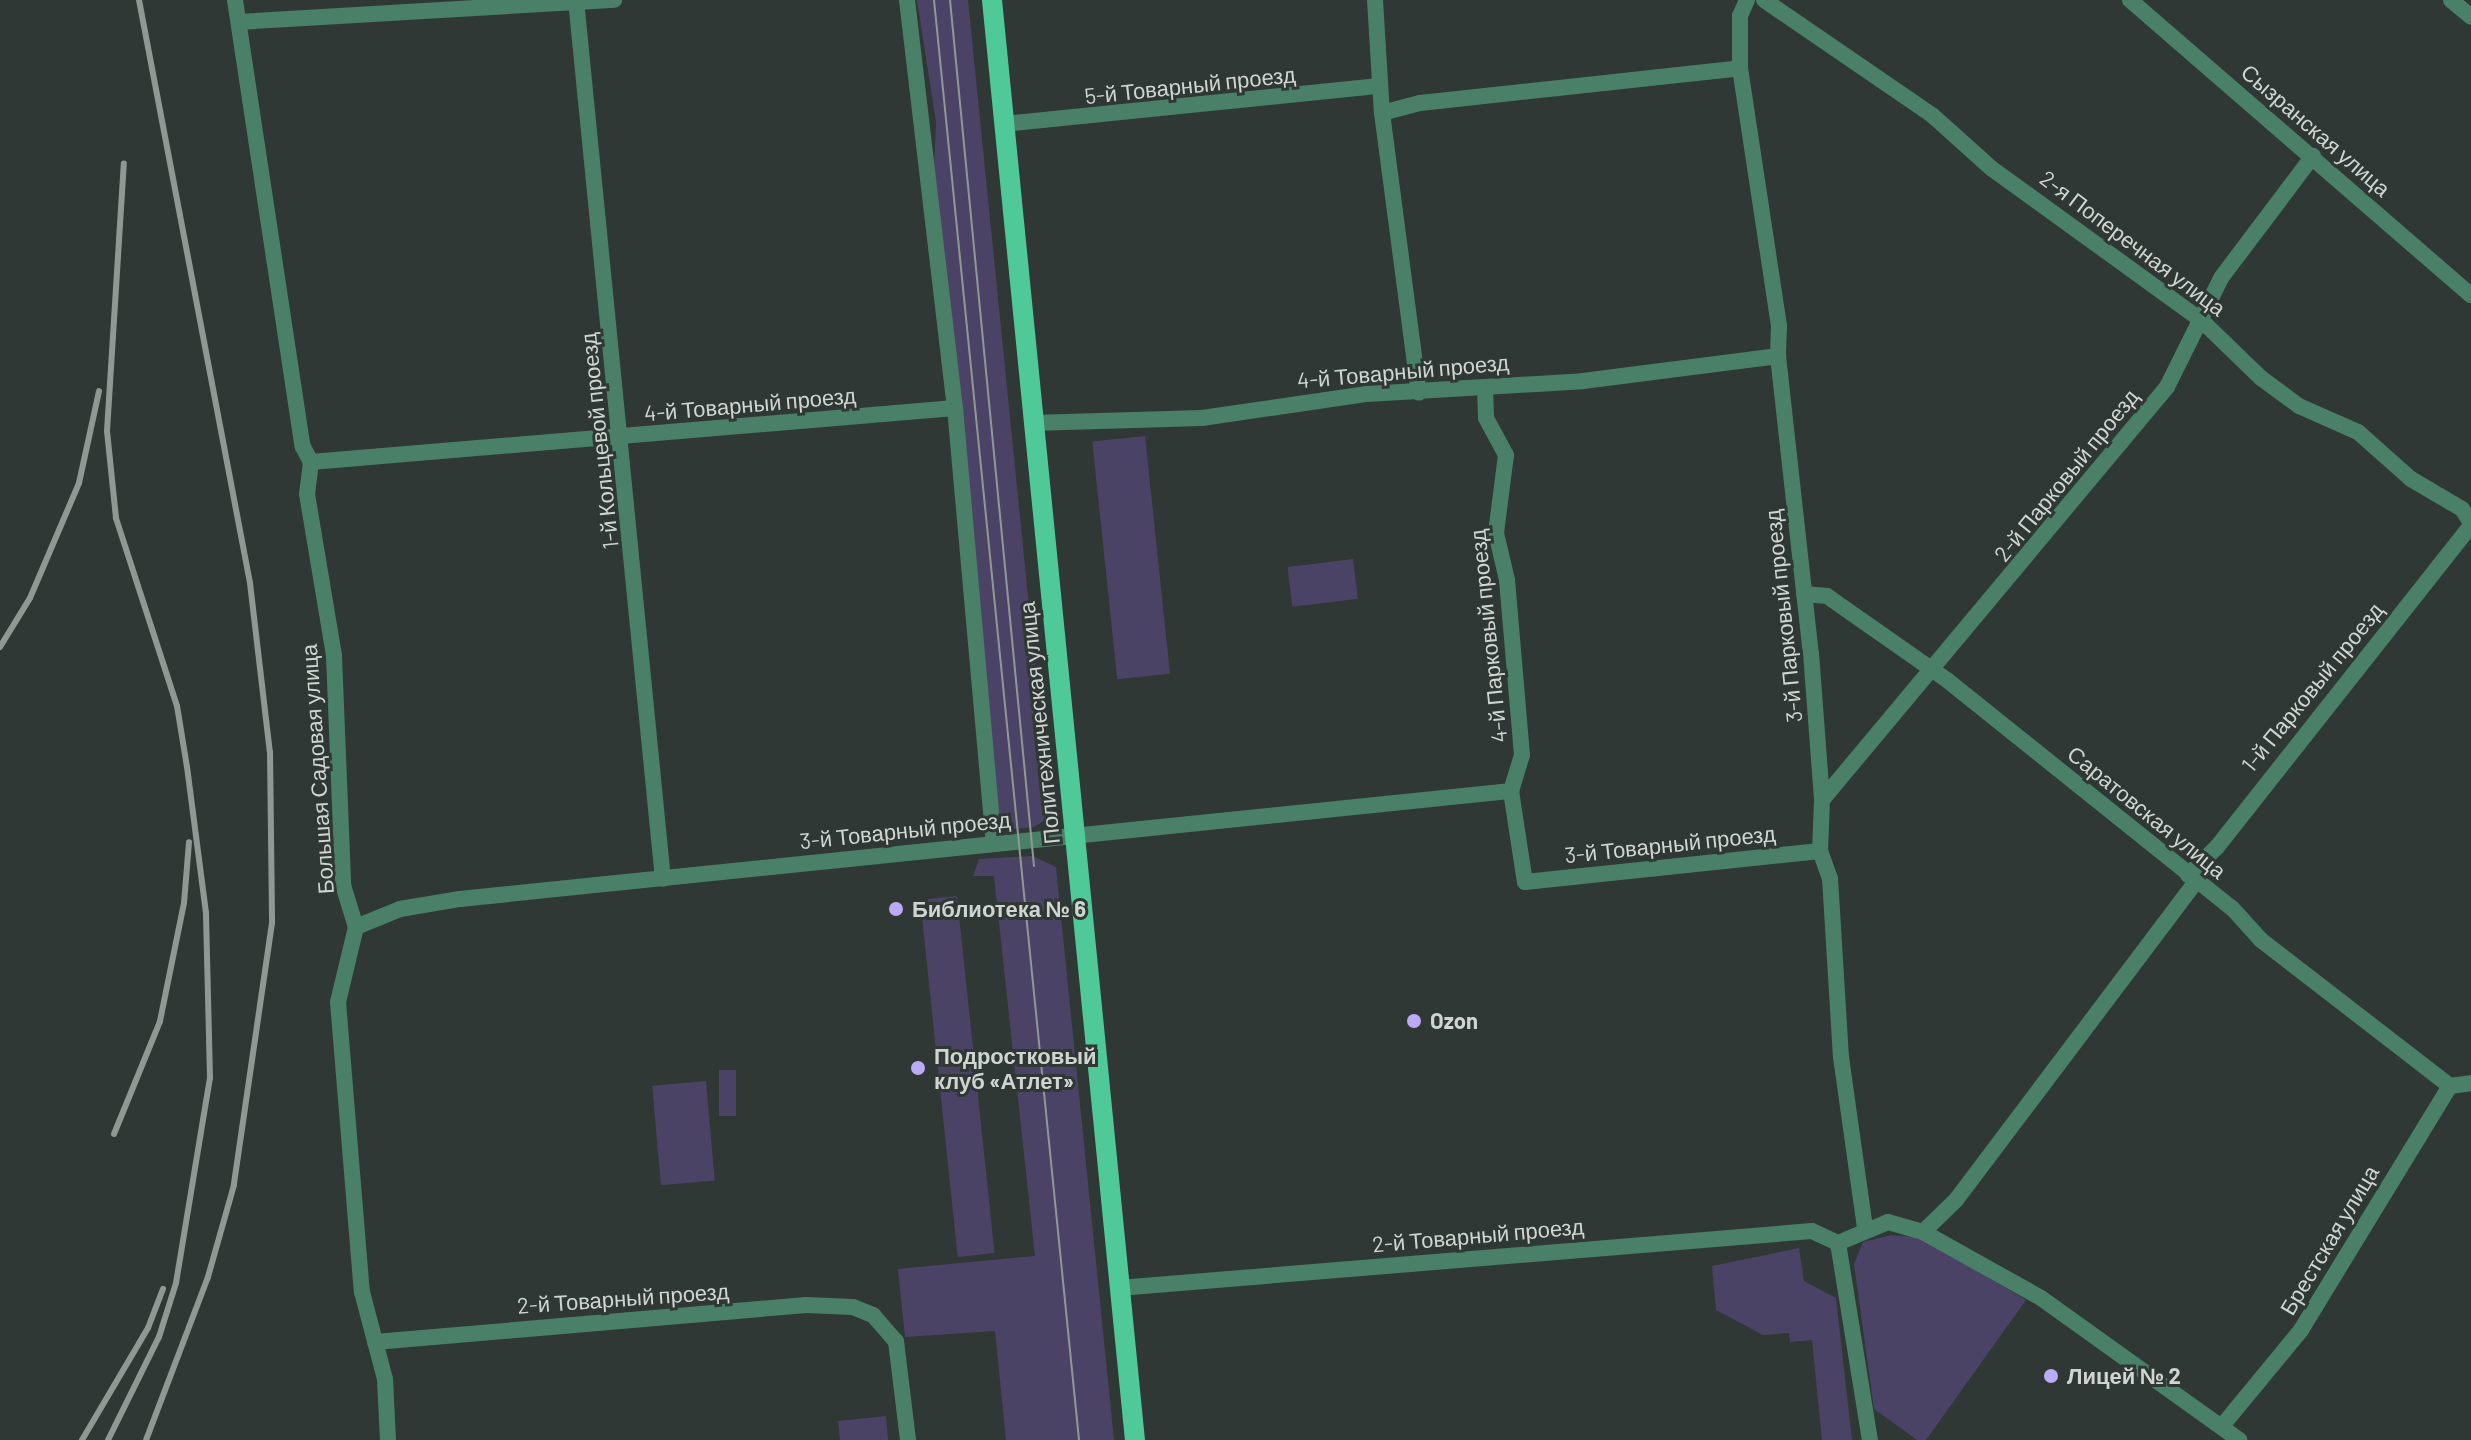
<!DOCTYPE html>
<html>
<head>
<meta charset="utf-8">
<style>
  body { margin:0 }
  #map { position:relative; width:2471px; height:1440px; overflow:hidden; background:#2f3834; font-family:Barlow,sans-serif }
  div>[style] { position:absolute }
  .green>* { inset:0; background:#4b4366; transform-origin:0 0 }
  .minor>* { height:16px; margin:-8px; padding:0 8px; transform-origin:8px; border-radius:8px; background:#4a8067 }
  .tertiary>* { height:16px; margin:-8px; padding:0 8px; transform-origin:8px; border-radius:8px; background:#4a8067 }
  .primary>* { height:20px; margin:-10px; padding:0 10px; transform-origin:10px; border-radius:10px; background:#4fc997 }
  .tram>* { height:2px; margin:-1px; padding:0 1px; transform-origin:1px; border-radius:1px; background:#919894 }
  .rail>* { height:6px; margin:-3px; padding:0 3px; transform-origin:3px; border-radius:3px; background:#919894 }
  .dots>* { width:22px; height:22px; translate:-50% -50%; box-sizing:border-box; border:4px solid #2f3834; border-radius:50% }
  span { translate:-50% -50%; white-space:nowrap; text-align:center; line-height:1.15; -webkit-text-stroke:6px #2f3834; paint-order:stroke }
  .street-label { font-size:22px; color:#d0d5d2 }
  .poi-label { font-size:22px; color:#d0d5d2; font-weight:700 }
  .left { translate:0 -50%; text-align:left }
</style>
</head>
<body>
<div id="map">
  <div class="green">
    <div style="clip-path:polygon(917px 0,968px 0,1049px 805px,1045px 820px,1034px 827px,1012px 829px,1000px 824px,934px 168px,936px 122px)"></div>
    <div style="left:1145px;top:436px;width:239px;height:53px;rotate:84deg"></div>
    <div style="left:1353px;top:559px;width:40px;height:66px;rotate:83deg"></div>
    <div style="clip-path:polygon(1033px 856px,1056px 867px,1114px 1440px,1006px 1440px,995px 1331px,905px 1337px,898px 1269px,1035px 1256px,994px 876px,973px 876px,979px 859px)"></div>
    <div style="left:957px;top:896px;width:359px;height:37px;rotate:84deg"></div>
    <div style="left:719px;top:1070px;width:17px;height:46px"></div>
    <div style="left:706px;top:1081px;width:100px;height:54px;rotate:85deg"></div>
    <div style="clip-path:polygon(1892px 1235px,1923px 1238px,2026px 1300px,1926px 1440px,1917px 1440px,1874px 1409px,1854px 1264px,1863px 1242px)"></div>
    <div style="clip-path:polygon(1799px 1248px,1804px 1281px,1836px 1298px,1852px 1440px,1822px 1440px,1812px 1340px,1790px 1342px,1789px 1333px,1763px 1335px,1716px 1310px,1712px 1266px)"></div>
    <div style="clip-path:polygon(886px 1416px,888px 1440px,840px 1440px,838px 1421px)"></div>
  </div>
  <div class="minor">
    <div style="left:235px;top:0;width:452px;rotate:81.4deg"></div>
    <div style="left:303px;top:447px;width:17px;rotate:62deg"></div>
    <div style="left:311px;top:462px;width:32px;rotate:97deg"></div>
    <div style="left:307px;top:494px;width:164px;rotate:80.5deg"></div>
    <div style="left:334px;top:656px;width:229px;rotate:87.7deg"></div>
    <div style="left:343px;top:885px;width:44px;rotate:72.8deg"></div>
    <div style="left:356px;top:927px;width:77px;rotate:103.5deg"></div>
    <div style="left:338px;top:1002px;width:291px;rotate:85.3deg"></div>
    <div style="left:362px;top:1292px;width:90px;rotate:75.2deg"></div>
    <div style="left:385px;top:1379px;width:61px;rotate:87.2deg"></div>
    <div style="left:576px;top:0;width:883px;rotate:84.35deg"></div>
    <div style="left:907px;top:0;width:411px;rotate:83.3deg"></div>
    <div style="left:955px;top:408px;width:437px;rotate:84.9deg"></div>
    <div style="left:1375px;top:0;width:113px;rotate:86.5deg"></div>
    <div style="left:1382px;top:113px;width:282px;rotate:82.5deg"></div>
    <div style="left:1747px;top:0;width:17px;rotate:114deg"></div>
    <div style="left:1740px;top:16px;width:52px;rotate:90deg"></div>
    <div style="left:1740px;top:68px;width:261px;rotate:81.4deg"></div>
    <div style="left:1779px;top:326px;width:30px;rotate:92deg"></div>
    <div style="left:1778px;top:356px;width:299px;rotate:83.7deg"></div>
    <div style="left:1811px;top:653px;width:147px;rotate:85.7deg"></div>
    <div style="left:1822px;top:800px;width:51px;rotate:92.2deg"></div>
    <div style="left:1820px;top:851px;width:29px;rotate:70deg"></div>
    <div style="left:1830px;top:878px;width:179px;rotate:86.5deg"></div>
    <div style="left:1841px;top:1057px;width:173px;rotate:82deg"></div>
    <div style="left:1764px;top:0;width:204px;rotate:34.4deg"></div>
    <div style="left:1932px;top:115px;width:79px;rotate:41.9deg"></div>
    <div style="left:1991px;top:168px;width:259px;rotate:35.9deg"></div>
    <div style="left:2201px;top:320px;width:83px;rotate:44deg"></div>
    <div style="left:2261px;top:378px;width:47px;rotate:36.4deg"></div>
    <div style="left:2299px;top:406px;width:64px;rotate:23.8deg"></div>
    <div style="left:2358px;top:432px;width:71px;rotate:41.6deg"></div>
    <div style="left:2411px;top:479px;width:59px;rotate:30.5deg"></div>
    <div style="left:2462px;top:509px;width:17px;rotate:57deg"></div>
    <div style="left:2451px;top:0;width:26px;rotate:40deg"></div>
    <div style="left:239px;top:22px;width:376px;rotate:-3.4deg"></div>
    <div style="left:1382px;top:113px;width:39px;rotate:-15deg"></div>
    <div style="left:1420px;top:103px;width:322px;rotate:-6.2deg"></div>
    <div style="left:1004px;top:124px;width:377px;rotate:-5.8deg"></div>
    <div style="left:1485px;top:388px;width:30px;rotate:88deg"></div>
    <div style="left:1486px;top:418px;width:42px;rotate:61.6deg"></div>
    <div style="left:1506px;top:455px;width:79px;rotate:97.3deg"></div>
    <div style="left:1496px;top:533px;width:48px;rotate:76.8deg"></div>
    <div style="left:1507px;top:580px;width:176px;rotate:85.1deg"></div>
    <div style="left:1522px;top:755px;width:38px;rotate:107deg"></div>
    <div style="left:1511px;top:791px;width:92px;rotate:81.3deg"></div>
    <div style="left:1525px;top:882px;width:297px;rotate:-6deg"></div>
    <div style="left:1032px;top:423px;width:170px;rotate:-1.7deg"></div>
    <div style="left:1202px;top:418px;width:167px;rotate:-8.3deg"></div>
    <div style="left:1367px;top:394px;width:216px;rotate:-3.4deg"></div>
    <div style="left:1583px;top:381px;width:197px;rotate:-7.3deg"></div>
    <div style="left:311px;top:462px;width:646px;rotate:-4.79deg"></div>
    <div style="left:1804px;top:594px;width:23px;rotate:5deg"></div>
    <div style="left:1827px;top:596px;width:146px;rotate:35deg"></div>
    <div style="left:1947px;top:680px;width:365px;rotate:38.7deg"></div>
    <div style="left:2232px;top:908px;width:43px;rotate:47.8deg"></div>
    <div style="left:2261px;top:940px;width:239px;rotate:37.7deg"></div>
    <div style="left:1822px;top:800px;width:538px;rotate:-50.13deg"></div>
    <div style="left:2167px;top:387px;width:122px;rotate:-63.6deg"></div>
    <div style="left:2221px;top:278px;width:153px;rotate:-53deg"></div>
    <div style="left:2188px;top:875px;width:40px;rotate:-44deg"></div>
    <div style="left:2217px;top:847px;width:410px;rotate:-51.7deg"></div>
    <div style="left:356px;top:927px;width:48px;rotate:-22.2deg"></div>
    <div style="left:400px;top:909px;width:61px;rotate:-9.5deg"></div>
    <div style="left:460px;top:899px;width:1057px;rotate:-5.87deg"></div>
    <div style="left:1923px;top:1232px;width:46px;rotate:-44.1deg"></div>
    <div style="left:1956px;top:1200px;width:398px;rotate:-53deg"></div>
    <div style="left:1838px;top:1243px;width:54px;rotate:-22.8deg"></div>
    <div style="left:1888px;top:1222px;width:36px;rotate:16deg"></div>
    <div style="left:1923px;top:1232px;width:135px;rotate:29.2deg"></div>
    <div style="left:2041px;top:1298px;width:244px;rotate:35.6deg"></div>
    <div style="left:1838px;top:1243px;width:200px;rotate:80.8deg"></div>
    <div style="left:1119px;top:1288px;width:695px;rotate:-4.7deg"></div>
    <div style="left:1812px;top:1231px;width:29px;rotate:25deg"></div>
    <div style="left:375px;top:1342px;width:433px;rotate:-4.9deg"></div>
    <div style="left:806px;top:1305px;width:47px;rotate:2.4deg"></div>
    <div style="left:853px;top:1307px;width:22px;rotate:22deg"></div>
    <div style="left:873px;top:1315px;width:35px;rotate:49deg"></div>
    <div style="left:896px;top:1341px;width:100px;rotate:83.1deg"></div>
    <div style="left:2222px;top:1426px;width:124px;rotate:-50.5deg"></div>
    <div style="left:2301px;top:1330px;width:286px;rotate:-58.6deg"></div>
    <div style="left:2450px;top:1086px;width:21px;rotate:-8deg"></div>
  </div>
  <div class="tertiary">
    <div style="left:2130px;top:0;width:451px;rotate:40.9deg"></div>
  </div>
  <div class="primary">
    <div style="left:992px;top:0;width:1447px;rotate:84.33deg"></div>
  </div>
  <div class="tram">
    <div style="left:934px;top:0;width:1447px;rotate:84.25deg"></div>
    <div style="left:950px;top:0;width:870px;rotate:84.46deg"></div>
  </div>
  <div class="rail">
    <div style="left:139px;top:0;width:593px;rotate:79.22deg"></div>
    <div style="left:250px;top:583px;width:170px;rotate:83.3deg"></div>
    <div style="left:270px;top:752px;width:171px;rotate:89.3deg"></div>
    <div style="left:272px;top:923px;width:265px;rotate:98.3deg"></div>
    <div style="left:234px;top:1185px;width:96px;rotate:105.8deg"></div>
    <div style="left:208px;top:1277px;width:174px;rotate:110.8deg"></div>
    <div style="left:0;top:647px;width:57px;rotate:-58.5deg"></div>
    <div style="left:30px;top:598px;width:125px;rotate:-66.9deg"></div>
    <div style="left:79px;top:483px;width:94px;rotate:-77.7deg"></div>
    <div style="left:114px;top:1134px;width:122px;rotate:-67.8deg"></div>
    <div style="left:160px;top:1021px;width:120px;rotate:-78.5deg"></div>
    <div style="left:184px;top:903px;width:61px;rotate:-85.3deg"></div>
    <div style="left:82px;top:1440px;width:130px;rotate:-59.5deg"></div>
    <div style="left:148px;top:1328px;width:42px;rotate:-69deg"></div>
    <div style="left:108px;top:1440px;width:115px;rotate:-63.7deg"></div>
    <div style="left:159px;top:1337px;width:57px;rotate:-72.5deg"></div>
    <div style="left:176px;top:1283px;width:208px;rotate:-80.6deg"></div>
    <div style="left:210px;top:1078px;width:165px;rotate:-91.4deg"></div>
    <div style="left:206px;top:913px;width:147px;rotate:-97.4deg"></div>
    <div style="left:187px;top:767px;width:62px;rotate:-99.3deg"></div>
    <div style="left:177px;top:706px;width:198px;rotate:-108deg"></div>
    <div style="left:116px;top:518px;width:87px;rotate:-95.9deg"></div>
    <div style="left:107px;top:431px;width:268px;rotate:-86.4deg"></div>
  </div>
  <div class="dots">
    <div style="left:896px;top:909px;background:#bcaaf6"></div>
    <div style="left:1414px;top:1021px;background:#bcaaf6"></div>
    <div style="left:918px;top:1068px;background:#bcaaf6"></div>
    <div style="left:2051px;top:1376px;background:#bcaaf6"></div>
  </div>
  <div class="street-label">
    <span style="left:1190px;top:85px;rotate:-6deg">5-й Товарный проезд</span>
    <span style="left:2316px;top:130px;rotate:41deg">Сызранская улица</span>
    <span style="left:2133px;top:243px;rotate:37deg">2-я Поперечная улица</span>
    <span style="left:1403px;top:371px;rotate:-5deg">4-й Товарный проезд</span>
    <span style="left:750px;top:404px;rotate:-5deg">4-й Товарный проезд</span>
    <span style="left:599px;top:441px;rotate:-96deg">1-й Кольцевой проезд</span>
    <span style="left:2066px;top:475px;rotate:-51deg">2-й Парковый проезд</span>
    <span style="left:1783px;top:616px;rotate:-96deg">3-й Парковый проезд</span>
    <span style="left:1488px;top:636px;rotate:-96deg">4-й Парковый проезд</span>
    <span style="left:2312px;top:687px;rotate:-51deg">1-й Парковый проезд</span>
    <span style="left:1039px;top:723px;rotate:-96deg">Политехническая улица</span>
    <span style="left:317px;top:769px;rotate:-94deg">Большая Садовая улица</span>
    <span style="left:2147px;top:812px;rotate:39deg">Саратовская улица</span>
    <span style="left:905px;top:830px;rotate:-6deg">3-й Товарный проезд</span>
    <span style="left:1670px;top:844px;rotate:-6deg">3-й Товарный проезд</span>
    <span style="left:1478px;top:1235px;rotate:-5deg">2-й Товарный проезд</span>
    <span style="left:2329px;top:1240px;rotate:-59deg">Брестская улица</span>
    <span style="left:623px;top:1298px;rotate:-4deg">2-й Товарный проезд</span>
  </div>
  <div class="poi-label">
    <span class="left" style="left:912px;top:909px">Библиотека № 6</span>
    <span class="left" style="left:1430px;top:1021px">Ozon</span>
    <span class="left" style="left:934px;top:1068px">Подростковый<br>клуб «Атлет»</span>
    <span class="left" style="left:2067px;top:1376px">Лицей № 2</span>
  </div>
</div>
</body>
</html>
